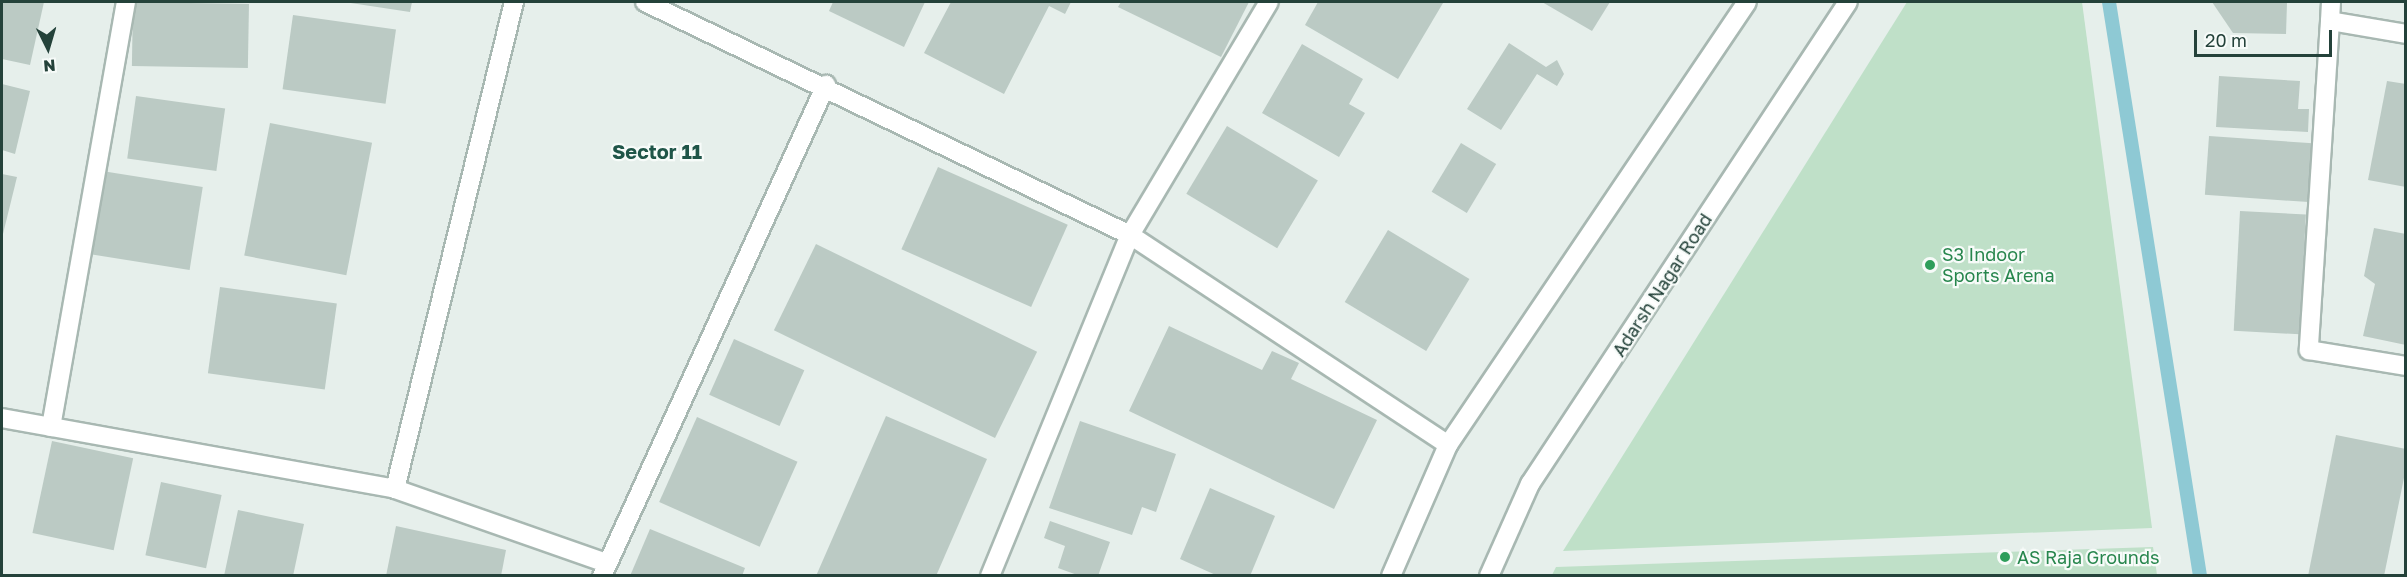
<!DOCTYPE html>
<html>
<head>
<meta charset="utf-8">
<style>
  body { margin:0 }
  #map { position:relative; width:2407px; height:577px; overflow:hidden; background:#e6efeb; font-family:"Golos Text",sans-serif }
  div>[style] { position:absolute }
  .green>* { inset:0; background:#bfe0c8 }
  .stream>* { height:14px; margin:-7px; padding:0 7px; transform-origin:7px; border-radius:7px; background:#8ec9d4 }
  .building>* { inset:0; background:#bbcac4; transform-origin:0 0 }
  .roads { filter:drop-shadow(2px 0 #a8b8b2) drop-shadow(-2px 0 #a8b8b2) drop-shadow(0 2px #a8b8b2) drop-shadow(0 -2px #a8b8b2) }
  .street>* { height:18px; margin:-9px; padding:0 9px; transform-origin:9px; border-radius:9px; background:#fff }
  .secondary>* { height:18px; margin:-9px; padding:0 9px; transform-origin:9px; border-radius:9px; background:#fff }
  .dots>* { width:16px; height:16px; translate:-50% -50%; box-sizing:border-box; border:3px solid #f7fbf9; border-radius:50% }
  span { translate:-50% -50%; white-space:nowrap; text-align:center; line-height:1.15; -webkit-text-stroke:4.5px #f7fbf9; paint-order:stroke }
  .leisure-label { font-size:18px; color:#27864d }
  .left { translate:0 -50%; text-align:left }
  .street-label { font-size:18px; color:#24423a }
  .neighbourhood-label { font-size:20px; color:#1f5548; font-weight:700 }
  .frame { position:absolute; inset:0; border:3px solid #24423a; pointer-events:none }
  .north { position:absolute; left:18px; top:18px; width:60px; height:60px; -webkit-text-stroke:4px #f7fbf9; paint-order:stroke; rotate:175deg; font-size:16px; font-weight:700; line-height:24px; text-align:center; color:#24423a }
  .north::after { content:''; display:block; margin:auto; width:21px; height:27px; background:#24423a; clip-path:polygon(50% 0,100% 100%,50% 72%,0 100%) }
  .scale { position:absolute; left:2194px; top:30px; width:138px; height:27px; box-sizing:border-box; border:3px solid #24423a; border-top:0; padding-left:8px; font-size:18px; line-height:21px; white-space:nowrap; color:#24423a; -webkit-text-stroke:4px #f7fbf9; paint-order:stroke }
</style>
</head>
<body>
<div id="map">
  <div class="green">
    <div style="clip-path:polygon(1907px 2px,2082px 2px,2152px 528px,1563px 551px)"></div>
    <div style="clip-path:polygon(2153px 547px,2157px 575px,1552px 575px,1556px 567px)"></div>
  </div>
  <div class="stream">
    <div style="left:2109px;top:2px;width:581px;rotate:80.99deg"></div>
  </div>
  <div class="building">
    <div style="clip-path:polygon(2px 2px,44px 2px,30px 65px,2px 59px)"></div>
    <div style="left:133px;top:2px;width:116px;height:64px;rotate:1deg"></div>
    <div style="clip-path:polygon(344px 2px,412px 2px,410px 12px)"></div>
    <div style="clip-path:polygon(833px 2px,925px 2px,904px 47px,829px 11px)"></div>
    <div style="clip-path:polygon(951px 2px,1071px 2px,1065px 14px,1049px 6px,1004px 94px,924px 53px)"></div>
    <div style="clip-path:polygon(1121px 2px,1249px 2px,1221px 57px,1118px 7px)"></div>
    <div style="clip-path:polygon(1318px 2px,1441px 2px,1443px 3px,1398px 79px,1305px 25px)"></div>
    <div style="clip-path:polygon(1542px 2px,1610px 2px,1592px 31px)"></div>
    <div style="clip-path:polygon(2212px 2px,2287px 2px,2286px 34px,2233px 33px)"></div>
    <div style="left:293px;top:15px;width:104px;height:75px;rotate:8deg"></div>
    <div style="clip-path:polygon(1509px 43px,1546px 67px,1557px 60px,1564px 74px,1557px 86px,1537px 74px,1501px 130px,1467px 109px)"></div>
    <div style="clip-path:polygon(1302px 44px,1363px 79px,1349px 104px,1365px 113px,1339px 157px,1262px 113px)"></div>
    <div style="clip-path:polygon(2219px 76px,2300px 81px,2298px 109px,2309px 109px,2308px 132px,2216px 127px)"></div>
    <div style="clip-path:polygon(2387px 81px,2406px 84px,2406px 187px,2368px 180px)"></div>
    <div style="clip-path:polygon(2px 84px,30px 91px,15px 154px,2px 150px)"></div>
    <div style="left:136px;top:96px;width:90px;height:63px;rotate:8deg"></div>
    <div style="left:270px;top:123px;width:104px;height:135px;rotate:11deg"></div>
    <div style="left:1227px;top:126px;width:106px;height:79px;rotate:31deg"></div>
    <div style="left:2209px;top:136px;width:104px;height:59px;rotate:4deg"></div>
    <div style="left:1461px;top:143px;width:41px;height:57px;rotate:31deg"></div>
    <div style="left:938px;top:167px;width:142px;height:90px;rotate:24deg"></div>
    <div style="left:102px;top:171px;width:102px;height:84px;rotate:9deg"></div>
    <div style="clip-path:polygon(2px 174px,17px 177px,2px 238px)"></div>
    <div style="left:2240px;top:211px;width:66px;height:120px;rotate:3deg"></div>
    <div style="clip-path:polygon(2374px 228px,2406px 234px,2406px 345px,2363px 336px,2375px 284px,2364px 276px)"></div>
    <div style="left:1388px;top:230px;width:95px;height:84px;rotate:31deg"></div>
    <div style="left:816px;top:244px;width:246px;height:96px;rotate:26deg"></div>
    <div style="left:220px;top:287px;width:118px;height:87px;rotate:8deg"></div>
    <div style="clip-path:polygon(1169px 326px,1262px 370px,1272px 351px,1299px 363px,1291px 379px,1377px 420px,1334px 509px,1129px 411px)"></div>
    <div style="left:734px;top:339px;width:77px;height:61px;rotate:24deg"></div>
    <div style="clip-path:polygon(886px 416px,987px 459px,936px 576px,816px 576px)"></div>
    <div style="left:697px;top:417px;width:110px;height:93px;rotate:24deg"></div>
    <div style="clip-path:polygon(1080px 421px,1176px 454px,1156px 512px,1142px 507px,1132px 535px,1049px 508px)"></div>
    <div style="clip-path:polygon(2336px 435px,2406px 449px,2406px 468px,2384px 576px,2308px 576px)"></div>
    <div style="left:52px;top:441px;width:83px;height:94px;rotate:12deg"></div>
    <div style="left:161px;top:482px;width:62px;height:75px;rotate:12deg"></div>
    <div style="clip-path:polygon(1210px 488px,1275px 516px,1250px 576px,1218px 576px,1180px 559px)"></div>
    <div style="clip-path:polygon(238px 510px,304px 524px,293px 576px,224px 576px)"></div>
    <div style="clip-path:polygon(1050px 521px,1110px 542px,1098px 576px,1080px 576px,1058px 568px,1065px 546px,1044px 538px)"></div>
    <div style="clip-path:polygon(396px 526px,506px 550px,501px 576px,386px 576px)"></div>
    <div style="clip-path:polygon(650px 529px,745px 568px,742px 576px,630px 576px)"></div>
  </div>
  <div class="roads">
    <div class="street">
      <div style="left:645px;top:2px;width:538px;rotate:25.66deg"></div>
      <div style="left:1130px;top:235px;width:381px;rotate:33.4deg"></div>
      <div style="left:2331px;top:2px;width:19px;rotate:93deg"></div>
      <div style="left:2330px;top:21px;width:77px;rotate:9.7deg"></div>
      <div style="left:2330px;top:21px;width:330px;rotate:93.7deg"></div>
      <div style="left:2309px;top:350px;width:98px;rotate:9.4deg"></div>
      <div style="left:2px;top:418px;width:399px;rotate:10.2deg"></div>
      <div style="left:395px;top:489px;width:224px;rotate:19.3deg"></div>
      <div style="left:51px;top:427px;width:432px;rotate:-80deg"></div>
      <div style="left:395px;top:489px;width:501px;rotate:-76.27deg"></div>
      <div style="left:602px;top:576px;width:540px;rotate:-65.48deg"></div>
      <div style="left:990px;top:576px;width:369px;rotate:-67.7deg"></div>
      <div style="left:1130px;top:235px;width:271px;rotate:-59.2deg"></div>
    </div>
    <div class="secondary">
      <div style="left:1391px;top:576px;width:143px;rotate:-66.5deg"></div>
      <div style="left:1448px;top:445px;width:534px;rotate:-55.98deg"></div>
      <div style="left:1489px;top:576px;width:101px;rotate:-66deg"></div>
      <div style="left:1530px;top:484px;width:577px;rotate:-56.59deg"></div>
    </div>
  </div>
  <div class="dots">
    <div style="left:1930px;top:265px;background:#2e9e5b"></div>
    <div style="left:2005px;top:557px;background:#2e9e5b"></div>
  </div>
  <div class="leisure-label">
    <span class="left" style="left:1942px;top:265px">S3 Indoor<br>Sports Arena</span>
    <span class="left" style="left:2017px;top:557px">AS Raja Grounds</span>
  </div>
  <div class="street-label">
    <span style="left:1662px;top:285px;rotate:-57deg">Adarsh Nagar Road</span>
  </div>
  <div class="neighbourhood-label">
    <span style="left:657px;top:151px">Sector 11</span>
  </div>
  <div class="frame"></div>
  <div class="north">N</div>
  <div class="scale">20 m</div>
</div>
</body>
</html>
